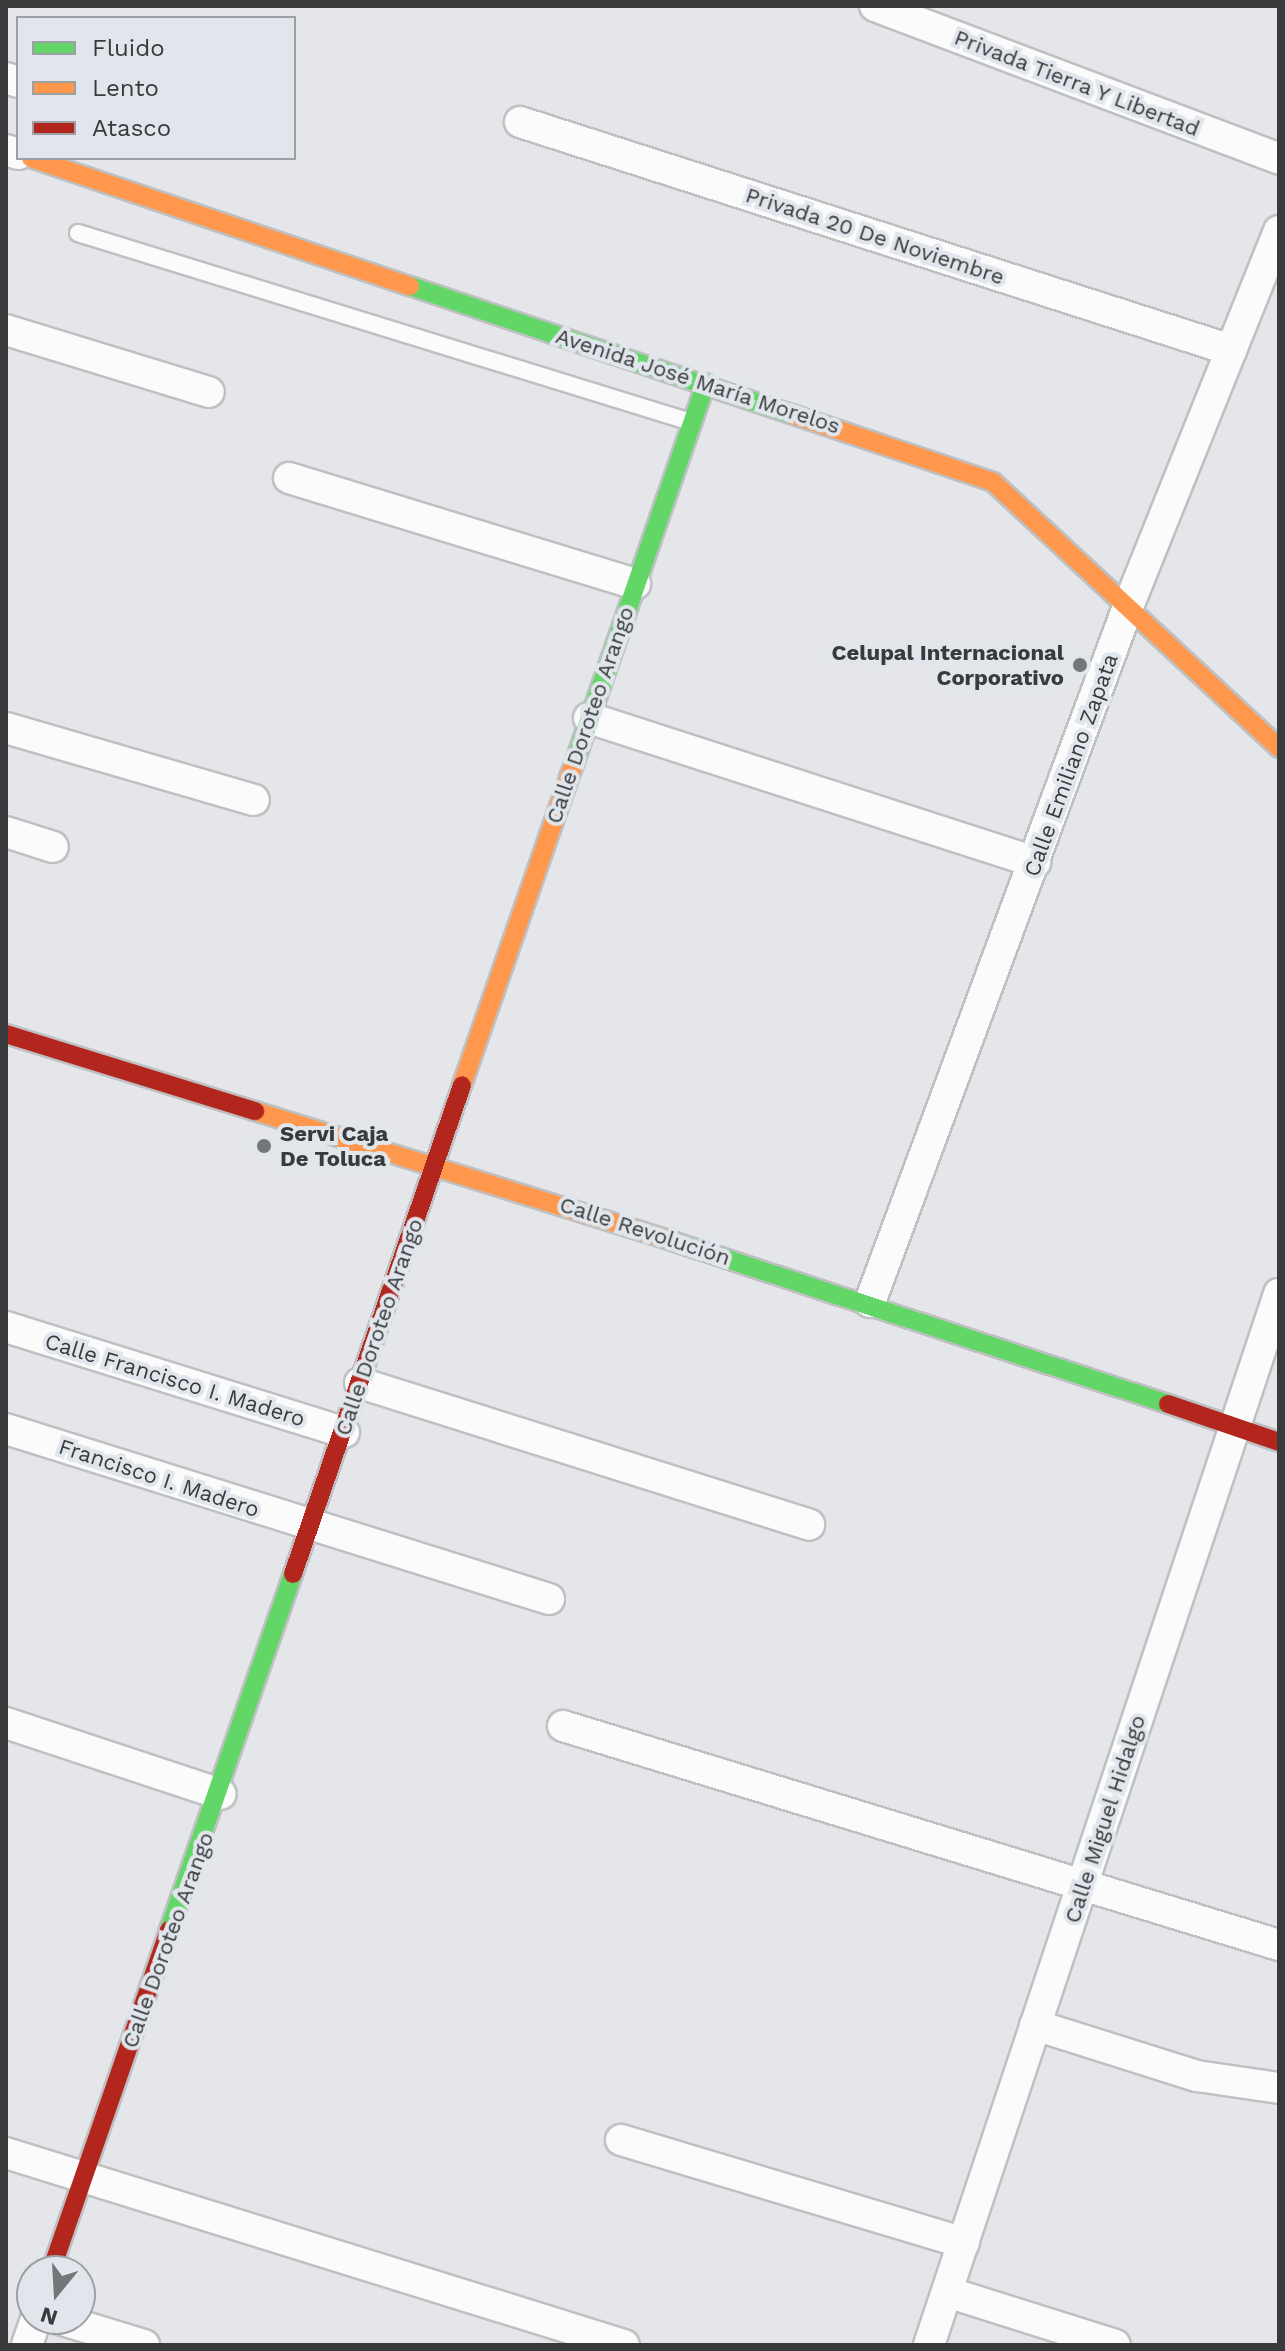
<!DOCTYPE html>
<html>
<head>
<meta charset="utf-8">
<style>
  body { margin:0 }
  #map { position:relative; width:1285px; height:2351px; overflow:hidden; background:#e4e6e9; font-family:"Work Sans",sans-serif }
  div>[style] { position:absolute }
  .roads { filter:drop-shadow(2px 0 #bec0c2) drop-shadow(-2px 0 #bec0c2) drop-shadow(0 2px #bec0c2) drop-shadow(0 -2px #bec0c2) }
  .lane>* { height:16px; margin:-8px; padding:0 8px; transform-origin:8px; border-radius:8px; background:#fbfbfc }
  .street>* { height:30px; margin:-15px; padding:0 15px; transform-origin:15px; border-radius:15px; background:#fbfbfc }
  .fast>* { height:18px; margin:-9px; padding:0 9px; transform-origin:9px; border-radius:9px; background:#63d668 }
  .slow>* { height:18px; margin:-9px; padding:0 9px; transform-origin:9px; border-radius:9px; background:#ff974d }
  .jam>* { height:18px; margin:-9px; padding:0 9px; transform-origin:9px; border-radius:9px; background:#b3261e }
  .dots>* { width:22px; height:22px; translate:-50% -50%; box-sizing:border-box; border:4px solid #e1e6ec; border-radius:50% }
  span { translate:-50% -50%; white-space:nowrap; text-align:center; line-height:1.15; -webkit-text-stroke:8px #e1e6ec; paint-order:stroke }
  .street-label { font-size:22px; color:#383a3c }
  .poi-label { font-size:22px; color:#383a3c; font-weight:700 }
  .right { translate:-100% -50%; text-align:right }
  .left { translate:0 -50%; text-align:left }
  .frame { position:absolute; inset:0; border:8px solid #383a3c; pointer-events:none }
  .legend { position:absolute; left:16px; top:16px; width:280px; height:144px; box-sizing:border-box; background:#e1e6ec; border:2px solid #9da1a6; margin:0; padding:10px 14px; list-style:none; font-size:24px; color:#383a3c }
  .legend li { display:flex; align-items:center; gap:16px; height:40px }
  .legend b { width:40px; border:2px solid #9da1a6 }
  .north { position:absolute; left:16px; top:2255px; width:80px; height:80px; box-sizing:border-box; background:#e1e6ec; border:2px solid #9da1a6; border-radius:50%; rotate:198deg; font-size:22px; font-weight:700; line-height:32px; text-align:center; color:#383a3c }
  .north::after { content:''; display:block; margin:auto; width:28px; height:36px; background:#747679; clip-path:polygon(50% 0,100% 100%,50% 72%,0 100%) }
</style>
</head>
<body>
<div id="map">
  <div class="roads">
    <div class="lane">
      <div style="left:78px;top:233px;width:641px;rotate:17.14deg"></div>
    </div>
    <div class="street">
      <div style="left:875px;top:6px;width:432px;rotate:20.7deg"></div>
      <div style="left:6px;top:78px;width:13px;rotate:18deg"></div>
      <div style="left:520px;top:122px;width:747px;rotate:17.78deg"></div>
      <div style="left:6px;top:150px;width:13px;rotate:18deg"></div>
      <div style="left:6px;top:330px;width:212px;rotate:17deg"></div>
      <div style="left:289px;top:478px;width:362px;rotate:17deg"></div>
      <div style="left:589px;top:718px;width:469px;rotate:17.9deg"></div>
      <div style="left:6px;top:728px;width:258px;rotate:16.2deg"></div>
      <div style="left:6px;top:832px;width:49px;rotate:17.7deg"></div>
      <div style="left:870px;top:1302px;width:745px;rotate:-69.64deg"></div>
      <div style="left:1129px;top:604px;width:402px;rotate:-68.1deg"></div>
      <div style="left:6px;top:1327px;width:354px;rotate:17.3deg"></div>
      <div style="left:360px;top:1383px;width:471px;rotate:17.5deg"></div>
      <div style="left:6px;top:1429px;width:569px;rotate:17.38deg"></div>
      <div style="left:6px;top:1723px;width:226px;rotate:18.3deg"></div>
      <div style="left:563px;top:1726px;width:749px;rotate:17.01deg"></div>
      <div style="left:1035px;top:2025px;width:170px;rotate:17.5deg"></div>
      <div style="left:1197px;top:2076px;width:83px;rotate:8.3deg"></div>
      <div style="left:621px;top:2140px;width:358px;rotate:16.7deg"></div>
      <div style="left:6px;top:2153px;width:647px;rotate:17.26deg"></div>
      <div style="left:947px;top:2292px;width:176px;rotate:17.5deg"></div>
      <div style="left:59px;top:2319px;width:89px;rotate:17deg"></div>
      <div style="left:27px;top:2345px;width:28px;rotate:-71deg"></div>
      <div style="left:929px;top:2345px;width:1108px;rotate:-71.58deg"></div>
    </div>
    <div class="fast">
      <div style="left:410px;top:286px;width:402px;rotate:18.6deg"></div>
      <div style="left:573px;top:767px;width:406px;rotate:-70.9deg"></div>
      <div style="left:669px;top:1240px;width:525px;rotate:18.19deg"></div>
      <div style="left:169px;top:1930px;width:377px;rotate:-70.8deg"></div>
    </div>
    <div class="slow">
      <div style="left:31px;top:158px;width:400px;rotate:18.7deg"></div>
      <div style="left:791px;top:414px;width:213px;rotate:18.6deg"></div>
      <div style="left:993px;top:482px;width:391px;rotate:42.9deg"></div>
      <div style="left:462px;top:1085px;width:337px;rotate:-70.8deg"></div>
      <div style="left:255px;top:1111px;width:434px;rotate:17.3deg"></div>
    </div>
    <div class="jam">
      <div style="left:6px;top:1034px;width:261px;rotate:17.2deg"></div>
      <div style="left:1168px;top:1404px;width:117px;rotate:18.9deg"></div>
      <div style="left:293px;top:1574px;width:517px;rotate:-70.93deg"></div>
      <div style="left:51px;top:2271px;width:361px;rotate:-70.9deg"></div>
    </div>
  </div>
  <div class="dots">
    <div style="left:1080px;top:665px;background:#747679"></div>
    <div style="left:264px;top:1146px;background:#747679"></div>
  </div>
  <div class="street-label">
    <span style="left:1077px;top:83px;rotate:21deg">Privada Tierra Y Libertad</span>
    <span style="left:875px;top:236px;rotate:18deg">Privada 20 De Noviembre</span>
    <span style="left:698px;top:381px;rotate:18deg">Avenida José María Morelos</span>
    <span style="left:590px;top:715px;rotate:-71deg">Calle Doroteo Arango</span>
    <span style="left:1071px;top:765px;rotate:-70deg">Calle Emiliano Zapata</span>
    <span style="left:645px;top:1231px;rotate:18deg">Calle Revolución</span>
    <span style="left:379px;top:1327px;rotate:-71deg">Calle Doroteo Arango</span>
    <span style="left:175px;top:1380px;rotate:17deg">Calle Francisco I. Madero</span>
    <span style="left:159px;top:1478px;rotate:18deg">Francisco I. Madero</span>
    <span style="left:1105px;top:1819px;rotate:-72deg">Calle Miguel Hidalgo</span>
    <span style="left:168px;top:1940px;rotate:-70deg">Calle Doroteo Arango</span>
  </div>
  <div class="poi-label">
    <span class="right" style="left:1064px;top:665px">Celupal Internacional<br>Corporativo</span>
    <span class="left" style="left:280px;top:1146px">Servi Caja<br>De Toluca</span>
  </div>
  <div class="frame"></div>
  <ul class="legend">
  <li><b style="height:10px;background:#63d668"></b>Fluido</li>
  <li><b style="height:10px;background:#ff974d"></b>Lento</li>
  <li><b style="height:10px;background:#b3261e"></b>Atasco</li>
  </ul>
  <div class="north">N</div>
</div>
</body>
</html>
